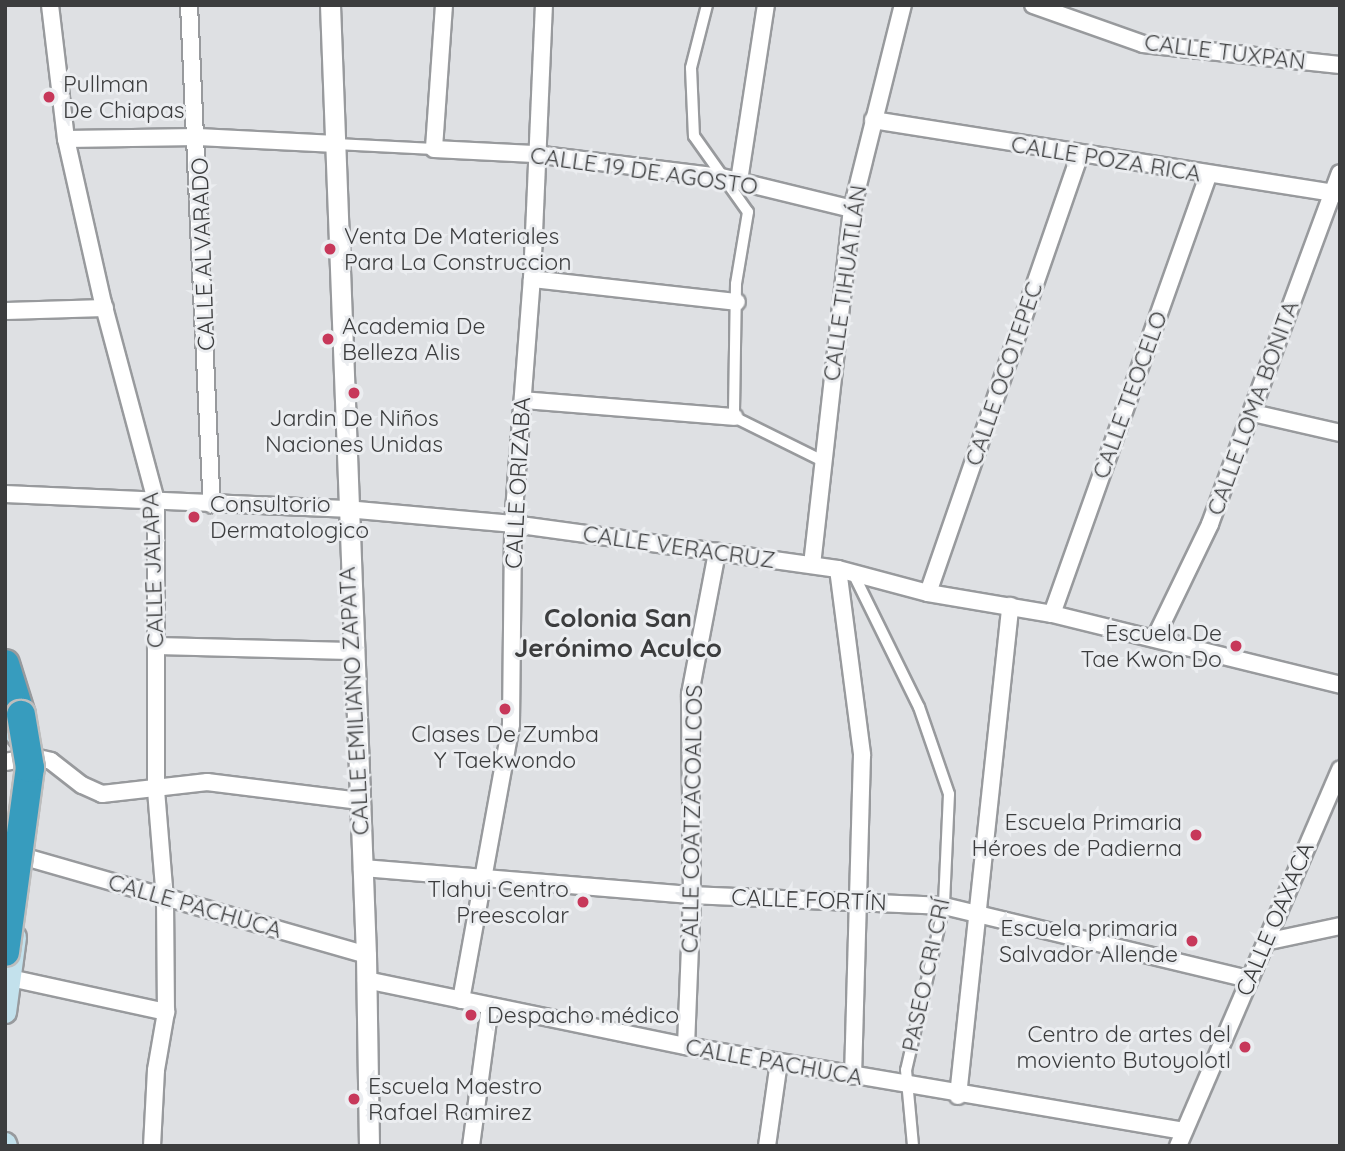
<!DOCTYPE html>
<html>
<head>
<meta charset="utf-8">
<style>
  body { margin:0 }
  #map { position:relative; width:1345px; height:1151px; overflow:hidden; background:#dee0e3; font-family:Quicksand,sans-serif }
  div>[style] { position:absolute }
  .roads { filter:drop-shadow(2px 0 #989a9d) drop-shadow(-2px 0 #989a9d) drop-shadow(0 2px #989a9d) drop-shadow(0 -2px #989a9d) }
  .pedestrian>* { height:10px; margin:-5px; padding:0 5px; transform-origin:5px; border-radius:5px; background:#fff }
  .minor>* { height:16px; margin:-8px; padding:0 8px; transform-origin:8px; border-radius:8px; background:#fff }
  .tertiary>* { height:19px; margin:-9.5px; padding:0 9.5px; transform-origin:9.5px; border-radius:9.5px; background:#fff }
  .secondary>* { height:21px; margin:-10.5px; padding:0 10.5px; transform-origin:10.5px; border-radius:10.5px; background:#c3e1ec }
  .motorway>* { height:28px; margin:-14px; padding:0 14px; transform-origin:14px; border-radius:14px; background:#379cbe }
  .bridges { filter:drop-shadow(2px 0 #bdbdbd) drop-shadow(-2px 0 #bdbdbd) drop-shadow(0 2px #bdbdbd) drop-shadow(0 -2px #bdbdbd) }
  .motorway-bridge>* { height:28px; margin:-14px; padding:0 14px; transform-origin:14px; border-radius:14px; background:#379cbe }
  .dots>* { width:19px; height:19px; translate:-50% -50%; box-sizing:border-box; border:4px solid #ebedf0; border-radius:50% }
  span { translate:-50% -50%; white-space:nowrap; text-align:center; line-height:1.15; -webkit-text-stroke:6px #ebedf0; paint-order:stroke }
  .street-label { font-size:23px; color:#3c3d3e }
  .poi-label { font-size:23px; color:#3c3d3e }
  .left { translate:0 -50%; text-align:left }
  .right { translate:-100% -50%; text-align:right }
  .quarter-label { font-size:26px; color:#3c3d3e; font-weight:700 }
  .frame { position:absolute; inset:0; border:7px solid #3c3d3e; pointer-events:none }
</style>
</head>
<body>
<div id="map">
  <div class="roads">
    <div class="pedestrian">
      <div style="left:707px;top:5px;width:65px;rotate:104.3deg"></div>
      <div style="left:691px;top:68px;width:68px;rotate:87.5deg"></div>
      <div style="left:694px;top:136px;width:93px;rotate:54.6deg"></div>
      <div style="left:748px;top:212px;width:73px;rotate:99.5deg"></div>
      <div style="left:736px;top:284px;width:133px;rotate:90.9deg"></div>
      <div style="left:734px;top:417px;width:97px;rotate:26.3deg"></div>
      <div style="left:336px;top:144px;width:98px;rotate:2.9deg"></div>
      <div style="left:853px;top:573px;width:149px;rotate:63.8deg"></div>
      <div style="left:919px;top:707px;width:92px;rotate:71deg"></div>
      <div style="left:949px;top:794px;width:112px;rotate:92.6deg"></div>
      <div style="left:944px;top:906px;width:168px;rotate:103deg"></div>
      <div style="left:906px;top:1070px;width:76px;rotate:84.7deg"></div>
    </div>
    <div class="minor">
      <div style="left:50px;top:5px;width:135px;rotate:83.2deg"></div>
      <div style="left:66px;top:139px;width:168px;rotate:77.3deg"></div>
      <div style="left:103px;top:303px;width:205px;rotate:75deg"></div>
      <div style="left:156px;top:501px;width:289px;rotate:90deg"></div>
      <div style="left:156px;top:790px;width:109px;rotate:85.3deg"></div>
      <div style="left:165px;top:899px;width:113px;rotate:89.5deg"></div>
      <div style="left:166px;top:1012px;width:59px;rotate:99.8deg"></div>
      <div style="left:156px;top:1070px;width:76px;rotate:93deg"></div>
      <div style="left:189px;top:5px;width:500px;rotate:87.4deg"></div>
      <div style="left:444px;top:5px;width:144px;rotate:94deg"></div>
      <div style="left:434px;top:149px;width:100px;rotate:2.9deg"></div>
      <div style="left:534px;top:154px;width:188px;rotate:7deg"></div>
      <div style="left:721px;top:177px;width:135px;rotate:13.7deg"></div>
      <div style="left:1033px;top:5px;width:117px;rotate:19.5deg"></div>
      <div style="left:1143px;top:44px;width:198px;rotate:6.1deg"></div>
      <div style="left:873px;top:120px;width:473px;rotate:9deg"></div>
      <div style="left:66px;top:139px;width:132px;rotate:-0.9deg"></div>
      <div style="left:198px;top:137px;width:138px;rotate:2.9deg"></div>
      <div style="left:739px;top:181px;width:178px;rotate:-81.3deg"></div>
      <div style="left:532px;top:279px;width:206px;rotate:6.4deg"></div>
      <div style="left:5px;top:311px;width:100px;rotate:-1.7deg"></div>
      <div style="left:523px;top:400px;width:212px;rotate:4.6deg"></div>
      <div style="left:1253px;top:413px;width:89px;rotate:12.9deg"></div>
      <div style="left:5px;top:494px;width:341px;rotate:2.5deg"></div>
      <div style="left:346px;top:509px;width:168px;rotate:5.1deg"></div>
      <div style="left:513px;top:524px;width:206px;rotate:7.8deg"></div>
      <div style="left:717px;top:552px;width:122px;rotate:8deg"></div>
      <div style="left:838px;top:569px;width:93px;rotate:14.9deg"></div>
      <div style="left:928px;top:593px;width:126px;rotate:9.6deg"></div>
      <div style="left:1052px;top:614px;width:297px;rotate:13.8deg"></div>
      <div style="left:812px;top:565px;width:358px;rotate:-83.6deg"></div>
      <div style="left:852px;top:209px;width:210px;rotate:-76deg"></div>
      <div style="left:838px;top:569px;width:188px;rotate:82.6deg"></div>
      <div style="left:862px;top:755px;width:321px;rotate:91.6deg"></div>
      <div style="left:928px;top:593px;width:464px;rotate:-70.9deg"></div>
      <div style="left:1052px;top:614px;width:466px;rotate:-70.4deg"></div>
      <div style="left:1155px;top:638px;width:127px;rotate:-64.2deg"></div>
      <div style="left:1210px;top:524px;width:374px;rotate:-69.7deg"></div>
      <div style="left:156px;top:646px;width:195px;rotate:1.5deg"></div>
      <div style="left:5px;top:762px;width:29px;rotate:-10deg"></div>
      <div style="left:34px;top:757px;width:17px;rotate:13deg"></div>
      <div style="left:51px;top:761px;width:39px;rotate:38deg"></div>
      <div style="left:82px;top:785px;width:22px;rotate:24deg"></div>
      <div style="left:102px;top:794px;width:106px;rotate:-6.5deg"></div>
      <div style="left:207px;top:782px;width:154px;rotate:7.1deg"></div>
      <div style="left:25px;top:857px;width:355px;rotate:16deg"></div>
      <div style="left:362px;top:868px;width:331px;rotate:4.7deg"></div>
      <div style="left:692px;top:895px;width:252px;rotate:2.5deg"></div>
      <div style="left:944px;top:906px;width:314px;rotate:13.5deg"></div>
      <div style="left:1265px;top:942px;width:77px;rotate:-12deg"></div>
      <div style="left:10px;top:978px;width:160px;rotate:12.3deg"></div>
      <div style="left:366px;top:980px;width:327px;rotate:11.7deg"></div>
      <div style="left:686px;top:1046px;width:505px;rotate:9.69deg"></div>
      <div style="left:461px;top:1000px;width:280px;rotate:-79.7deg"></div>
      <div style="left:511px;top:724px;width:200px;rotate:-89.4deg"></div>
      <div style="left:513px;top:524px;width:246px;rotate:-85.6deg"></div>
      <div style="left:532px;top:279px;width:274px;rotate:-87.5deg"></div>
      <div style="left:686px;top:1046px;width:151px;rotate:-87.7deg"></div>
      <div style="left:692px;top:895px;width:201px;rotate:-90.6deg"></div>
      <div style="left:690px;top:694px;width:145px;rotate:-79.2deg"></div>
      <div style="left:958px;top:1096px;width:493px;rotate:-83.9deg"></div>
      <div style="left:471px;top:1146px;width:141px;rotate:-82.3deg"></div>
      <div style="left:767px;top:1146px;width:85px;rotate:-81.9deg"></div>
      <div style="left:1178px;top:1146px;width:410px;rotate:-66.7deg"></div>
    </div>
    <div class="tertiary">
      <div style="left:330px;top:5px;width:951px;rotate:87.83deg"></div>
      <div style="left:366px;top:955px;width:191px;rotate:89.1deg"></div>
    </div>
    <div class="secondary">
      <div style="left:5px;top:720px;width:34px;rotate:52deg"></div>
      <div style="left:5px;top:1012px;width:76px;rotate:-82.4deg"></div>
      <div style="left:5px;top:1143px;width:3px;rotate:72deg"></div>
    </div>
    <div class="motorway">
      <div style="left:5px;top:664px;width:53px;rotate:72.6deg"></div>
    </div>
  </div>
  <div class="bridges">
    <div class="motorway-bridge">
      <div style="left:5px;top:952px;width:186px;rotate:-82.3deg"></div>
      <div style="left:30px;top:768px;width:54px;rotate:-99.6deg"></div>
    </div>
  </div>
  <div class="dots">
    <div style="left:49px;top:97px;background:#c7385a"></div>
    <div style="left:330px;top:249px;background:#c7385a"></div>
    <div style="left:328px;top:339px;background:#c7385a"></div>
    <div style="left:354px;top:393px;background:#c7385a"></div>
    <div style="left:194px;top:517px;background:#c7385a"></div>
    <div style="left:1236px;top:646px;background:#c7385a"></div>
    <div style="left:505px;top:709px;background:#c7385a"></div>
    <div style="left:1196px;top:835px;background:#c7385a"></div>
    <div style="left:583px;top:902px;background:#c7385a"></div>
    <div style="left:1192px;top:941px;background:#c7385a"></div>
    <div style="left:471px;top:1015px;background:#c7385a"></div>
    <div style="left:1245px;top:1047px;background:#c7385a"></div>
    <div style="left:354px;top:1099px;background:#c7385a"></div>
  </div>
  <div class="street-label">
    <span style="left:1225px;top:52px;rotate:7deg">CALLE TUXPAN</span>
    <span style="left:1106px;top:159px;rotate:9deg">CALLE POZA RICA</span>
    <span style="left:644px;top:171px;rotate:8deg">CALLE 19 DE AGOSTO</span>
    <span style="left:203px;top:254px;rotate:-92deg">CALLE ALVARADO</span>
    <span style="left:845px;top:283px;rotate:-82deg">CALLE TIHUATLÁN</span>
    <span style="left:1004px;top:374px;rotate:-71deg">CALLE OCOTEPEC</span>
    <span style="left:1130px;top:395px;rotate:-70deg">CALLE TEOCELO</span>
    <span style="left:1253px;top:408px;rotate:-70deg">CALLE LOMA BONITA</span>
    <span style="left:518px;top:483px;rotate:-87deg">CALLE ORIZABA</span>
    <span style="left:679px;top:547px;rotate:8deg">CALLE VERACRUZ</span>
    <span style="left:153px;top:570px;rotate:-92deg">CALLE JALAPA</span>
    <span style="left:354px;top:701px;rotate:-93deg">CALLE EMILIANO ZAPATA</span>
    <span style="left:692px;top:819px;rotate:-89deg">CALLE COATZACOALCOS</span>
    <span style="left:809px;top:900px;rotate:2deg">CALLE FORTÍN</span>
    <span style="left:195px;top:906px;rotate:16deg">CALLE PACHUCA</span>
    <span style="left:1275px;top:919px;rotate:-67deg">CALLE OAXACA</span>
    <span style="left:926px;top:975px;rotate:-78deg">PASEO CRI CRÍ</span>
    <span style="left:774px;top:1062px;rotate:10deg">CALLE PACHUCA</span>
  </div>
  <div class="poi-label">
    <span class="left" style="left:63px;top:97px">Pullman<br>De Chiapas</span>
    <span class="left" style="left:344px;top:249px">Venta De Materiales<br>Para La Construccion</span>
    <span class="left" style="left:342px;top:339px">Academia De<br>Belleza Alis</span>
    <span style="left:354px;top:431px">Jardin De Niños<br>Naciones Unidas</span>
    <span class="left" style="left:210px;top:517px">Consultorio<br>Dermatologico</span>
    <span class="right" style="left:1222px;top:646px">Escuela De<br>Tae Kwon Do</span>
    <span style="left:505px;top:747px">Clases De Zumba<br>Y Taekwondo</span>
    <span class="right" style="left:1182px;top:835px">Escuela Primaria<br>Héroes de Padierna</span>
    <span class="right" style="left:569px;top:902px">Tlahui Centro<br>Preescolar</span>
    <span class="right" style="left:1178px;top:941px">Escuela primaria<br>Salvador Allende</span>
    <span class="left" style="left:487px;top:1015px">Despacho médico</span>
    <span class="right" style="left:1231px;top:1047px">Centro de artes del<br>moviento Butoyolotl</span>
    <span class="left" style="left:368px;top:1099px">Escuela Maestro<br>Rafael Ramirez</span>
  </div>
  <div class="quarter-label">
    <span style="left:618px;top:633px">Colonia San<br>Jerónimo Aculco</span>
  </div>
  <div class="frame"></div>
</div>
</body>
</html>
